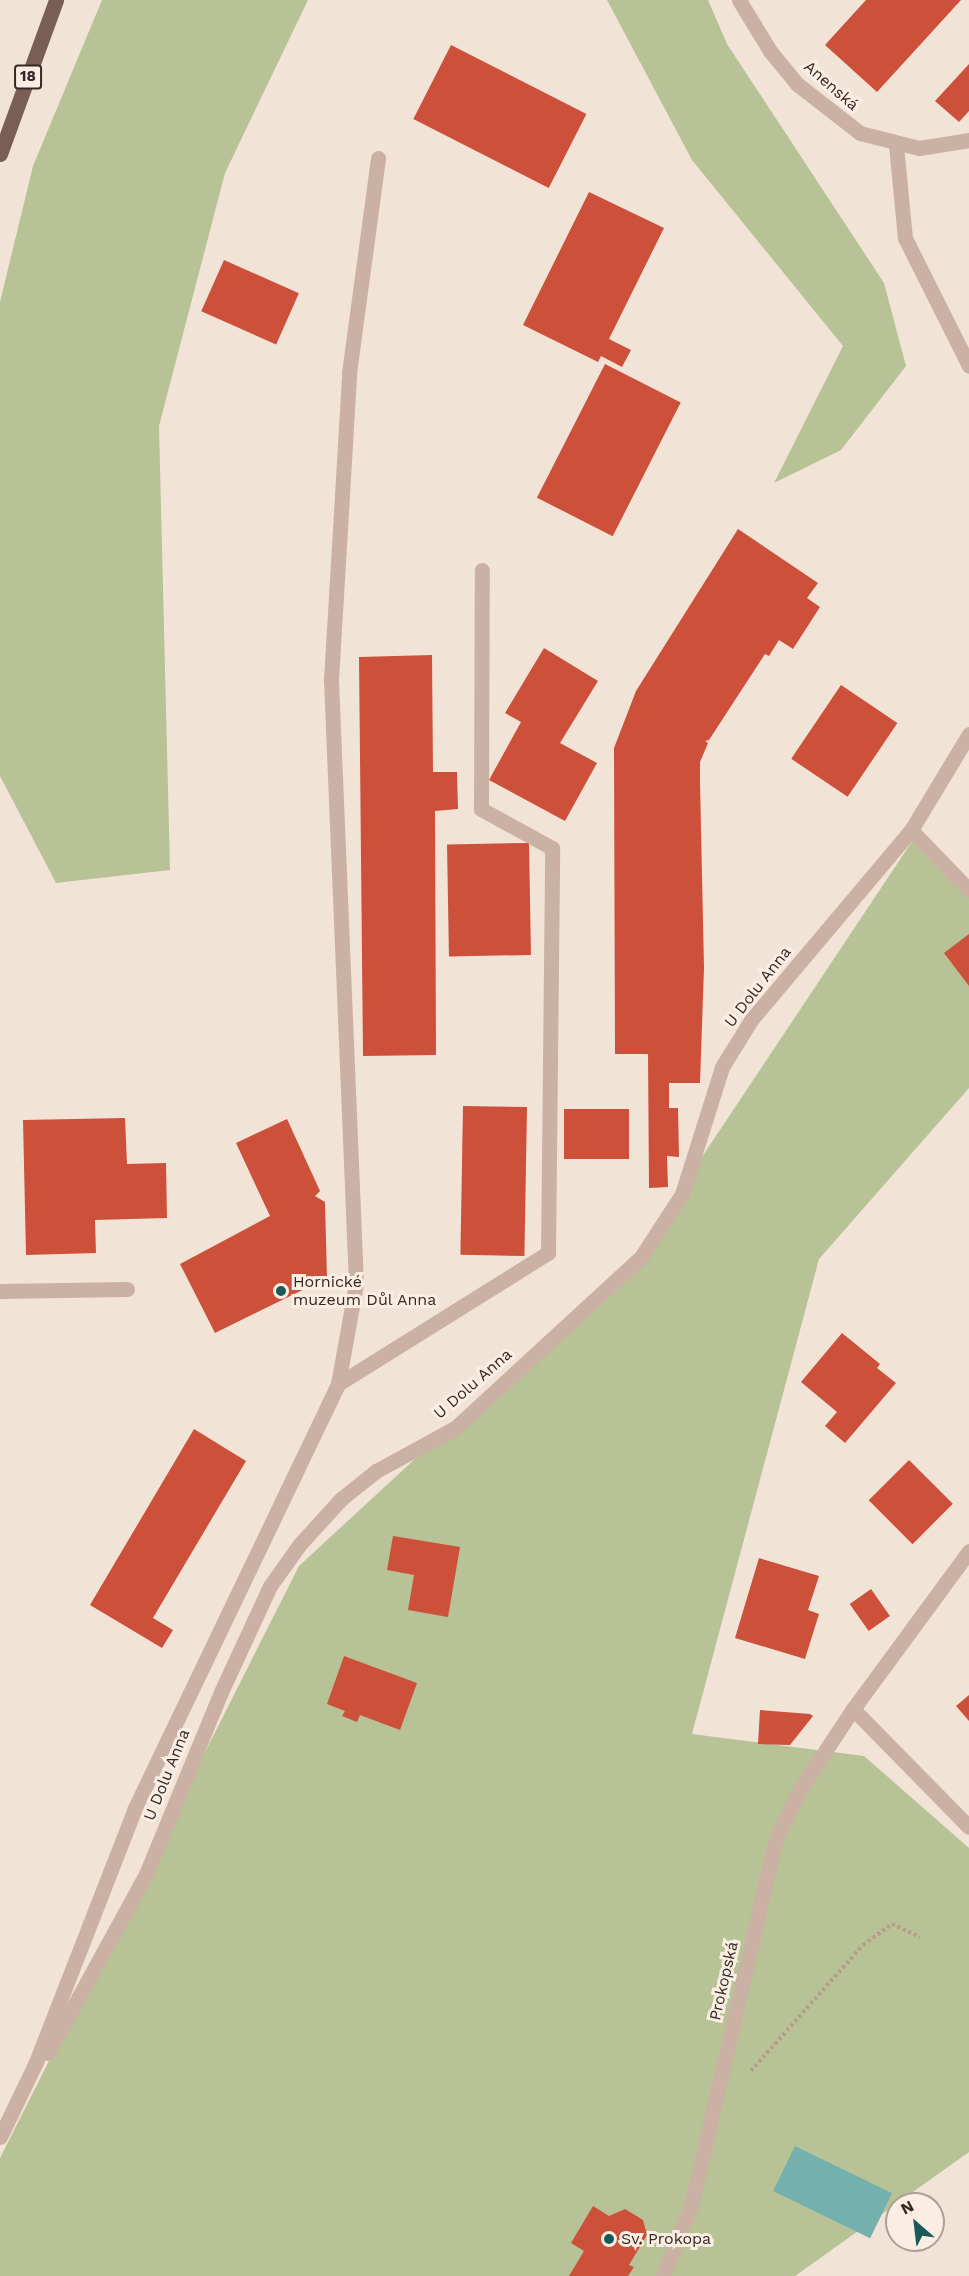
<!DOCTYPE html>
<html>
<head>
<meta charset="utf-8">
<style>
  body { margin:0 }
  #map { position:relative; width:969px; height:2276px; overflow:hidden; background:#f2e3d7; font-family:"Work Sans",sans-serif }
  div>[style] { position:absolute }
  .green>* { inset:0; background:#b7c296 }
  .water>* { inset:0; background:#74b1ae; transform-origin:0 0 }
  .building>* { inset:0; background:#cd503a; transform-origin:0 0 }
  .path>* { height:4px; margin-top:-2px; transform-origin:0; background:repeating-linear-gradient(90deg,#b79b8d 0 3px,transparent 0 6px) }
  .service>* { height:15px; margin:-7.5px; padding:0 7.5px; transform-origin:7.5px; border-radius:7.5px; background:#cbb1a3 }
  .minor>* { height:15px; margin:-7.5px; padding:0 7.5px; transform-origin:7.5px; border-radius:7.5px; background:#cbb1a3 }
  .primary>* { height:15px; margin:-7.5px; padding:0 7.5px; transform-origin:7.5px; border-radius:7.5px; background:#785e55 }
  .dots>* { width:16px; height:16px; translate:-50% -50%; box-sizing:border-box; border:3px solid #faeee3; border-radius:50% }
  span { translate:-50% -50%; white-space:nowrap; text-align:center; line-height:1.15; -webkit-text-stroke:6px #faeee3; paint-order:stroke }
  .shield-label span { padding:2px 4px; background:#faeee3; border:2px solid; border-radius:4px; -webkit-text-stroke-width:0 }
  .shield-label { font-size:15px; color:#352925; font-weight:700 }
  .street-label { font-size:16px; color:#352925 }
  .poi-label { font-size:16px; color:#352925 }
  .left { translate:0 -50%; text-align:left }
  .north { position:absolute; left:885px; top:2192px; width:60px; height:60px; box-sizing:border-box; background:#faeee3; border:2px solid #ab9f97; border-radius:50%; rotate:332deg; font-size:16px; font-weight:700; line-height:24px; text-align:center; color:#352925 }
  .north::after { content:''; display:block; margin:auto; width:21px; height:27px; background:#195957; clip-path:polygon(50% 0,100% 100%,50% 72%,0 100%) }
</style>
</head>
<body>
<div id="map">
  <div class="green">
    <div style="clip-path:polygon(102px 0,308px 0,225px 173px,159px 426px,170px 870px,56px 883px,0 776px,0 302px,33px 166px)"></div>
    <div style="clip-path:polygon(607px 0,708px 0,727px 44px,884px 283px,906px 366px,841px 450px,774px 483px,843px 346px,692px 160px)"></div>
    <div style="clip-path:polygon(915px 837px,969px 897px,969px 1088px,819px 1259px,692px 1734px,864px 1756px,969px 1848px,969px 2152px,795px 2276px,0 2276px,0 2158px,299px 1566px,638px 1253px)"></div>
  </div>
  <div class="water">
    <div style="left:795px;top:2146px;width:108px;height:50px;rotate:26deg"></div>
  </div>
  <div class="building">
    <div style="clip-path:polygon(866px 0,961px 0,877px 92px,825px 45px)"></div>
    <div style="left:451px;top:45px;width:152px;height:83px;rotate:27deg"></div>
    <div style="clip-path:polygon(969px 64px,969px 111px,959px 122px,935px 101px)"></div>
    <div style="clip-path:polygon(589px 192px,664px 228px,609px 339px,631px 350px,622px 367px,601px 356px,598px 362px,523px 325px)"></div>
    <div style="left:224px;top:260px;width:82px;height:56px;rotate:24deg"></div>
    <div style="left:605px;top:364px;width:85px;height:150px;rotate:27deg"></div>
    <div style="clip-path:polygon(738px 529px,818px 583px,807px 598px,820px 607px,793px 649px,779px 640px,769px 656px,765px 654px,709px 740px,705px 741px,708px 743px,700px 762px,700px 782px,704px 968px,700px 1083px,669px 1083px,669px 1108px,678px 1108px,679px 1157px,667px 1156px,668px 1187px,649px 1188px,648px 1054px,615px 1054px,614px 748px,636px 691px)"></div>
    <div style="clip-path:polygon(544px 648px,598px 681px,560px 743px,597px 763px,565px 821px,489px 780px,521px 722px,505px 713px)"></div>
    <div style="clip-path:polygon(432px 655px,433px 772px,457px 772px,458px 809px,435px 811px,436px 1055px,363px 1056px,359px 657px)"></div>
    <div style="left:841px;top:685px;width:68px;height:89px;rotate:34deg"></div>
    <div style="left:529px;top:843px;width:112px;height:82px;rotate:89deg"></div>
    <div style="clip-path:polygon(969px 934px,969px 986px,944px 953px)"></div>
    <div style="left:527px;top:1107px;width:149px;height:64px;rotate:91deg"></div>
    <div style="left:629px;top:1109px;width:50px;height:65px;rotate:90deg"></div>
    <div style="clip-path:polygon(125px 1118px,127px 1164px,166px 1163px,167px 1218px,95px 1220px,96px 1253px,26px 1255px,23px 1120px)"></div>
    <div style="clip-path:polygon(287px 1119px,320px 1191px,315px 1196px,325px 1202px,327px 1278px,215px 1333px,180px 1264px,270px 1216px,236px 1143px)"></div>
    <div style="clip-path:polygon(842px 1333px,880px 1364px,877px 1368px,896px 1383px,845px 1443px,825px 1426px,837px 1412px,801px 1382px)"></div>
    <div style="clip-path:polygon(194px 1429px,246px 1461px,153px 1618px,173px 1630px,162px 1648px,90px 1605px)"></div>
    <div style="left:909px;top:1460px;width:62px;height:57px;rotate:45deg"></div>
    <div style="clip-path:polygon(393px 1536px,460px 1547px,448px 1617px,408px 1610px,414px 1575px,387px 1570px)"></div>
    <div style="clip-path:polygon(759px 1558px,819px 1576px,808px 1610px,819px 1614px,805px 1659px,735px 1638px)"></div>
    <div style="left:871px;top:1589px;width:33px;height:26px;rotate:55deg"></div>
    <div style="clip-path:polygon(344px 1656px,417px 1683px,400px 1730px,360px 1715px,357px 1722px,342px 1716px,345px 1711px,327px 1704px)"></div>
    <div style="clip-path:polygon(969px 1695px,969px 1721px,956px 1706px)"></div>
    <div style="clip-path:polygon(760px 1710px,810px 1714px,813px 1716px,790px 1745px,758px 1744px)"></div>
    <div style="clip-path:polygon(593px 2206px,609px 2216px,625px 2209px,643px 2220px,647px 2235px,629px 2265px,634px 2267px,628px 2276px,569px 2276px,584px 2251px,571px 2243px)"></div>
  </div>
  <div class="path">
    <div style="left:751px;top:2071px;width:169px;rotate:-48.4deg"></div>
    <div style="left:863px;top:1945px;width:36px;rotate:-36deg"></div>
    <div style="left:892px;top:1924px;width:31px;rotate:25deg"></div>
  </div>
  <div class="service">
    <div style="left:0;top:1291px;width:127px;rotate:-0.9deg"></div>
    <div style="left:338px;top:1384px;width:248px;rotate:-32deg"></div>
    <div style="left:548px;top:1253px;width:405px;rotate:-89.4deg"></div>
    <div style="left:552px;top:848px;width:81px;rotate:-151.2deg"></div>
    <div style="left:481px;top:809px;width:239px;rotate:-89.8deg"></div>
    <div style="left:48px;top:2053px;width:204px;rotate:-61.3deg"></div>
    <div style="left:146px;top:1874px;width:197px;rotate:-67.6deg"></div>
    <div style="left:221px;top:1692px;width:117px;rotate:-65.2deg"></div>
    <div style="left:270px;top:1586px;width:52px;rotate:-54.5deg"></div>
    <div style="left:300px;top:1544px;width:61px;rotate:-47.7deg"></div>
    <div style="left:341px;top:1499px;width:45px;rotate:-38.7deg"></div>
    <div style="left:376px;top:1471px;width:90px;rotate:-28.6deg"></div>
    <div style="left:455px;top:1428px;width:253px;rotate:-42.6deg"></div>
    <div style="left:641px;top:1257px;width:75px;rotate:-56.9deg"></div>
    <div style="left:682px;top:1194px;width:133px;rotate:-72.5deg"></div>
    <div style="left:722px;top:1067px;width:55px;rotate:-58.3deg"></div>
    <div style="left:751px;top:1020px;width:248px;rotate:-49.9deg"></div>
    <div style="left:36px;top:2062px;width:270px;rotate:-68.7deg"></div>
    <div style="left:134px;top:1810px;width:472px;rotate:-64.4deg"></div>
    <div style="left:338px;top:1384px;width:102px;rotate:-79.8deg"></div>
    <div style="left:356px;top:1284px;width:605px;rotate:-92.37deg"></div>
    <div style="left:331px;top:680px;width:308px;rotate:-86.6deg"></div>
    <div style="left:349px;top:373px;width:217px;rotate:-82.3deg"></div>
  </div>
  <div class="minor">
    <div style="left:739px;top:0;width:60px;rotate:58.7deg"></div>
    <div style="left:770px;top:51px;width:43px;rotate:50.7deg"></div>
    <div style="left:797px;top:84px;width:80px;rotate:37.9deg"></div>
    <div style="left:860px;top:133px;width:61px;rotate:14.3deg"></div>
    <div style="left:919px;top:148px;width:51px;rotate:-9.1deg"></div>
    <div style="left:896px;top:145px;width:93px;rotate:84.5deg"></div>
    <div style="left:905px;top:238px;width:143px;rotate:63.4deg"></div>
    <div style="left:969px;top:734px;width:112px;rotate:121.1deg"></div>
    <div style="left:911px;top:830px;width:83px;rotate:46deg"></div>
    <div style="left:853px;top:1709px;width:165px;rotate:45.5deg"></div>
    <div style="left:0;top:2137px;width:83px;rotate:-64.4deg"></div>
    <div style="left:663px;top:2276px;width:75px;rotate:-68.2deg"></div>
    <div style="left:691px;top:2206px;width:378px;rotate:-77deg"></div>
    <div style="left:776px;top:1838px;width:55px;rotate:-63.9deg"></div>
    <div style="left:800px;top:1789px;width:96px;rotate:-56.5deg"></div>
    <div style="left:853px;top:1709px;width:196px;rotate:-53.7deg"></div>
  </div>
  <div class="primary">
    <div style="left:0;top:154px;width:164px;rotate:-70deg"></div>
  </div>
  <div class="dots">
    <div style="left:281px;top:1291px;background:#195957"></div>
    <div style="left:609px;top:2239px;background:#195957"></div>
  </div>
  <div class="shield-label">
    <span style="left:28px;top:77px">18</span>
  </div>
  <div class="street-label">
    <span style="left:831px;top:86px;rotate:41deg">Anenská</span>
    <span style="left:758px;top:987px;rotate:-52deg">U Dolu Anna</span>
    <span style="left:473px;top:1384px;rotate:-41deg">U Dolu Anna</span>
    <span style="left:167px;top:1775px;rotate:-68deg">U Dolu Anna</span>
    <span style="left:724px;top:1981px;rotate:-77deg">Prokopská</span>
  </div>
  <div class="poi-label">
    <span class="left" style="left:293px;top:1291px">Hornické<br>muzeum Důl Anna</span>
    <span class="left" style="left:621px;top:2239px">Sv. Prokopa</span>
  </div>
  <div class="north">N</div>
</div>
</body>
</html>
